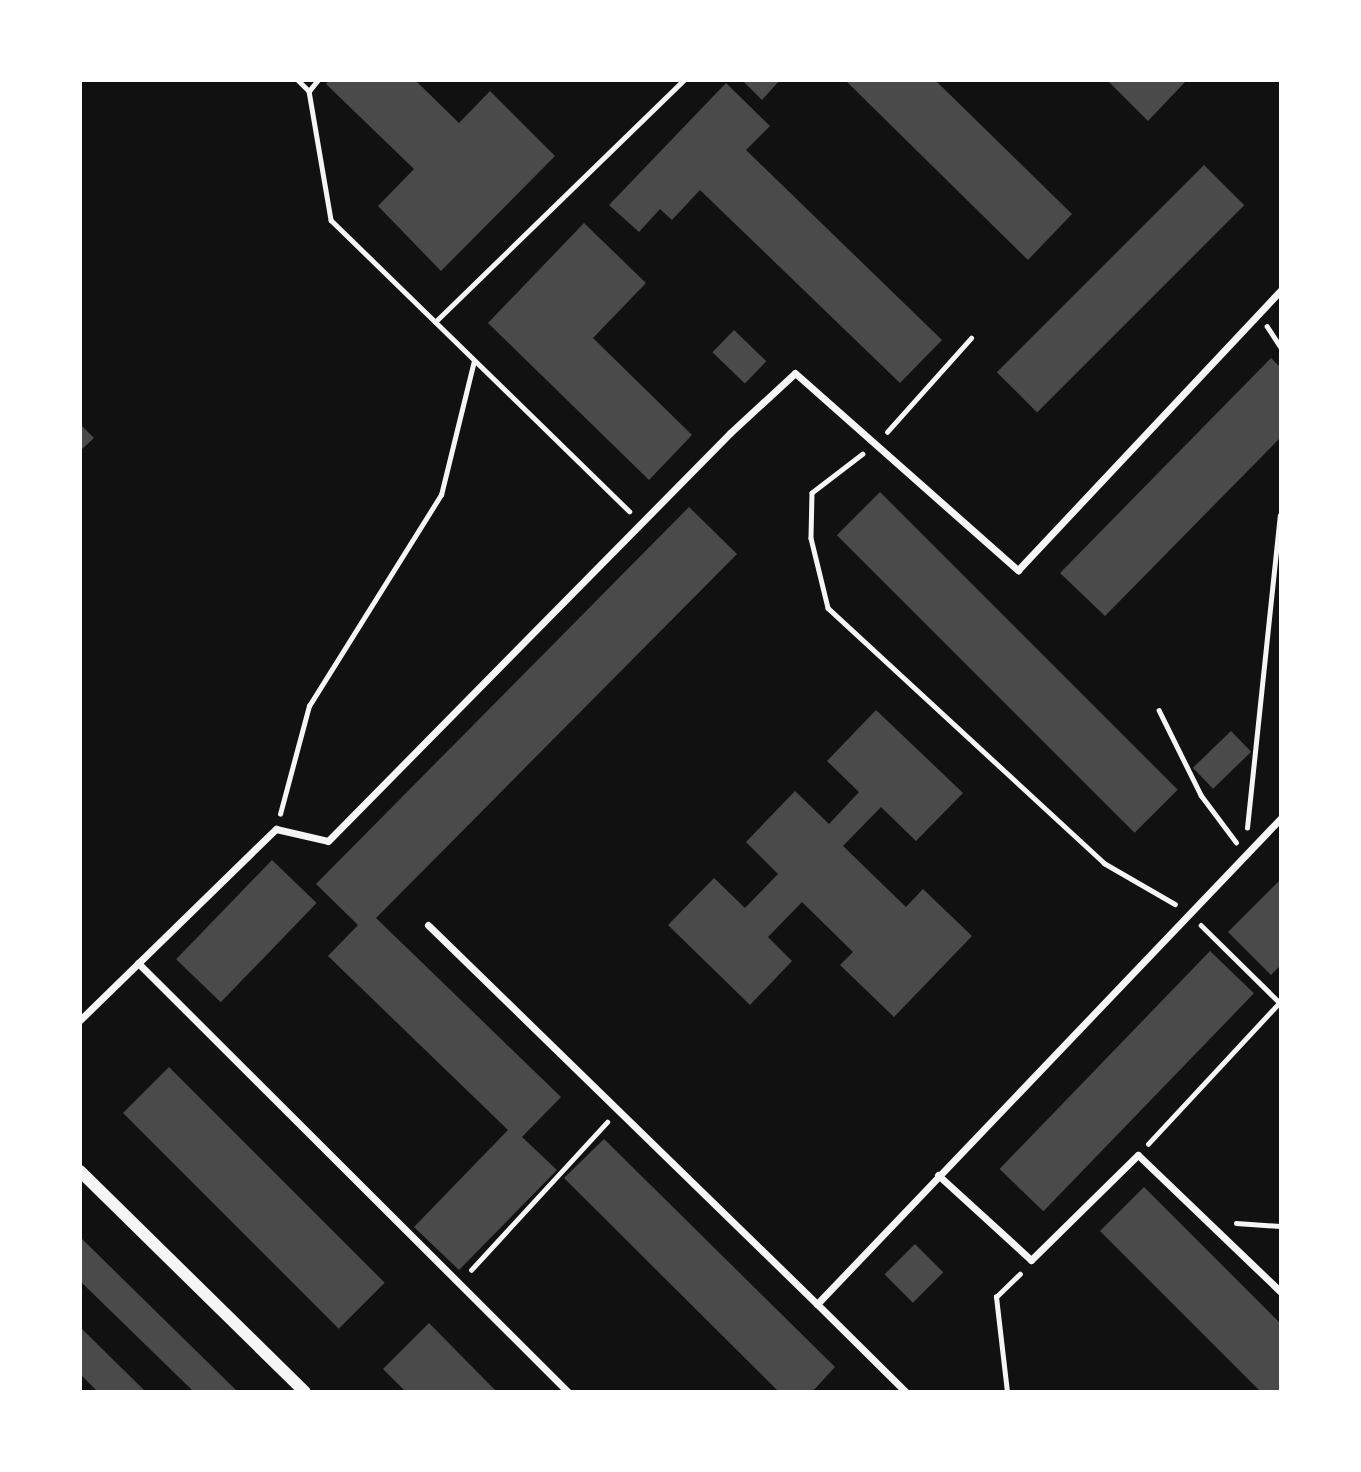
<!DOCTYPE html>
<html>
<head>
<meta charset="utf-8">
<style>
  body { margin:0 }
  #map { position:relative; width:1361px; height:1472px; overflow:hidden; background:#111; font-family:"Open Sans",sans-serif }
  div>[style] { position:absolute }
  .building>* { inset:0; background:#4a4a4a; transform-origin:0 0 }
  .path>* { height:4.5px; margin:-2.25px; padding:0 2.25px; transform-origin:2.25px; border-radius:2.25px; background:#f5f5f5 }
  .minor>* { height:7px; margin:-3.5px; padding:0 3.5px; transform-origin:3.5px; border-radius:3.5px; background:#f5f5f5 }
  .tertiary>* { height:12px; margin:-6px; padding:0 6px; transform-origin:6px; border-radius:6px; background:#f5f5f5 }
  span { translate:-50% -50%; white-space:nowrap; text-align:center; line-height:1.15; -webkit-text-stroke:7px #fff; paint-order:stroke }
  .frame { position:absolute; inset:0; border:82px solid #fff; pointer-events:none }
</style>
</head>
<body>
<div id="map">
  <div class="building">
    <div style="clip-path:polygon(329px 80px,415px 80px,459px 123px,490px 91px,555px 156px,441px 271px,378px 206px,414px 169px,326px 84px)"></div>
    <div style="clip-path:polygon(742px 80px,780px 80px,762px 100px)"></div>
    <div style="clip-path:polygon(845px 80px,935px 80px,1072px 214px,1028px 260px)"></div>
    <div style="clip-path:polygon(1107px 80px,1187px 80px,1148px 121px)"></div>
    <div style="clip-path:polygon(726px 83px,770px 126px,746px 150px,942px 340px,900px 383px,700px 190px,672px 220px,660px 209px,639px 232px,609px 205px)"></div>
    <div style="left:1204px;top:165px;width:57px;height:293px;rotate:45deg"></div>
    <div style="clip-path:polygon(584px 223px,646px 283px,593px 338px,692px 435px,649px 480px,488px 323px)"></div>
    <div style="left:734px;top:330px;width:45px;height:31px;rotate:44deg"></div>
    <div style="clip-path:polygon(1271px 358px,1280px 367px,1280px 438px,1105px 616px,1060px 573px)"></div>
    <div style="clip-path:polygon(80px 424px,94px 438px,80px 451px)"></div>
    <div style="left:880px;top:492px;width:421px;height:61px;rotate:45deg"></div>
    <div style="clip-path:polygon(689px 507px,737px 554px,376px 918px,561px 1097px,522px 1137px,557px 1170px,459px 1270px,414px 1227px,508px 1130px,328px 956px,358px 925px,316px 884px)"></div>
    <div style="clip-path:polygon(876px 710px,963px 793px,916px 841px,881px 807px,843px 846px,906px 907px,923px 889px,972px 936px,894px 1017px,840px 965px,853px 952px,802px 902px,768px 937px,792px 961px,750px 1005px,668px 925px,714px 878px,745px 908px,778px 874px,746px 842px,795px 791px,829px 824px,859px 792px,827px 761px)"></div>
    <div style="left:1231px;top:731px;width:29px;height:53px;rotate:46deg"></div>
    <div style="left:272px;top:860px;width:62px;height:138px;rotate:44deg"></div>
    <div style="clip-path:polygon(1280px 880px,1280px 966px,1271px 975px,1228px 932px)"></div>
    <div style="left:1210px;top:951px;width:61px;height:303px;rotate:44deg"></div>
    <div style="left:169px;top:1067px;width:305px;height:65px;rotate:45deg"></div>
    <div style="clip-path:polygon(604px 1139px,835px 1367px,812px 1392px,779px 1392px,564px 1178px)"></div>
    <div style="clip-path:polygon(1144px 1187px,1280px 1323px,1280px 1392px,1261px 1392px,1100px 1231px)"></div>
    <div style="clip-path:polygon(80px 1237px,238px 1392px,194px 1392px,80px 1281px)"></div>
    <div style="left:915px;top:1244px;width:40px;height:43px;rotate:45deg"></div>
    <div style="clip-path:polygon(429px 1323px,497px 1392px,406px 1392px,383px 1369px)"></div>
    <div style="clip-path:polygon(80px 1327px,146px 1392px,98px 1392px,80px 1374px)"></div>
  </div>
  <div class="path">
    <div style="left:298px;top:80px;width:16px;rotate:45deg"></div>
    <div style="left:309px;top:91px;width:131px;rotate:80.3deg"></div>
    <div style="left:331px;top:220px;width:417px;rotate:44.3deg"></div>
    <div style="left:309px;top:91px;width:14px;rotate:-51deg"></div>
    <div style="left:435px;top:322px;width:347px;rotate:-44.2deg"></div>
    <div style="left:1267px;top:326px;width:24px;rotate:57deg"></div>
    <div style="left:887px;top:432px;width:126px;rotate:-48.2deg"></div>
    <div style="left:863px;top:454px;width:64px;rotate:142.6deg"></div>
    <div style="left:812px;top:493px;width:45px;rotate:91.3deg"></div>
    <div style="left:811px;top:538px;width:72px;rotate:76.3deg"></div>
    <div style="left:828px;top:608px;width:376px;rotate:42.7deg"></div>
    <div style="left:1104px;top:863px;width:82px;rotate:30deg"></div>
    <div style="left:1159px;top:710px;width:95px;rotate:63.7deg"></div>
    <div style="left:1201px;top:795px;width:59px;rotate:53.3deg"></div>
    <div style="left:280px;top:814px;width:112px;rotate:-75deg"></div>
    <div style="left:309px;top:706px;width:249px;rotate:-58deg"></div>
    <div style="left:441px;top:495px;width:138px;rotate:-76.2deg"></div>
    <div style="left:1247px;top:828px;width:314px;rotate:-84deg"></div>
    <div style="left:1201px;top:925px;width:111px;rotate:44.6deg"></div>
    <div style="left:1148px;top:1144px;width:194px;rotate:-47.1deg"></div>
    <div style="left:1236px;top:1223px;width:44px;rotate:3.9deg"></div>
    <div style="left:471px;top:1270px;width:201px;rotate:-47.4deg"></div>
    <div style="left:1007px;top:1392px;width:96px;rotate:-96.6deg"></div>
    <div style="left:996px;top:1297px;width:33px;rotate:-44deg"></div>
  </div>
  <div class="minor">
    <div style="left:428px;top:925px;width:543px;rotate:44.25deg"></div>
    <div style="left:817px;top:1304px;width:671px;rotate:-46.33deg"></div>
    <div style="left:138px;top:963px;width:607px;rotate:44.93deg"></div>
    <div style="left:80px;top:1020px;width:274px;rotate:-44.3deg"></div>
    <div style="left:276px;top:829px;width:53px;rotate:13deg"></div>
    <div style="left:328px;top:841px;width:573px;rotate:-45.42deg"></div>
    <div style="left:730px;top:433px;width:88px;rotate:-42.7deg"></div>
    <div style="left:795px;top:373px;width:298px;rotate:41.5deg"></div>
    <div style="left:1018px;top:570px;width:383px;rotate:-46.8deg"></div>
    <div style="left:938px;top:1175px;width:126px;rotate:42.4deg"></div>
    <div style="left:1031px;top:1260px;width:150px;rotate:-44.5deg"></div>
    <div style="left:1138px;top:1155px;width:197px;rotate:43.8deg"></div>
    <div style="left:817px;top:1304px;width:125px;rotate:44.7deg"></div>
  </div>
  <div class="tertiary">
    <div style="left:80px;top:1171px;width:315px;rotate:44.5deg"></div>
  </div>
  <div class="frame"></div>
</div>
</body>
</html>
